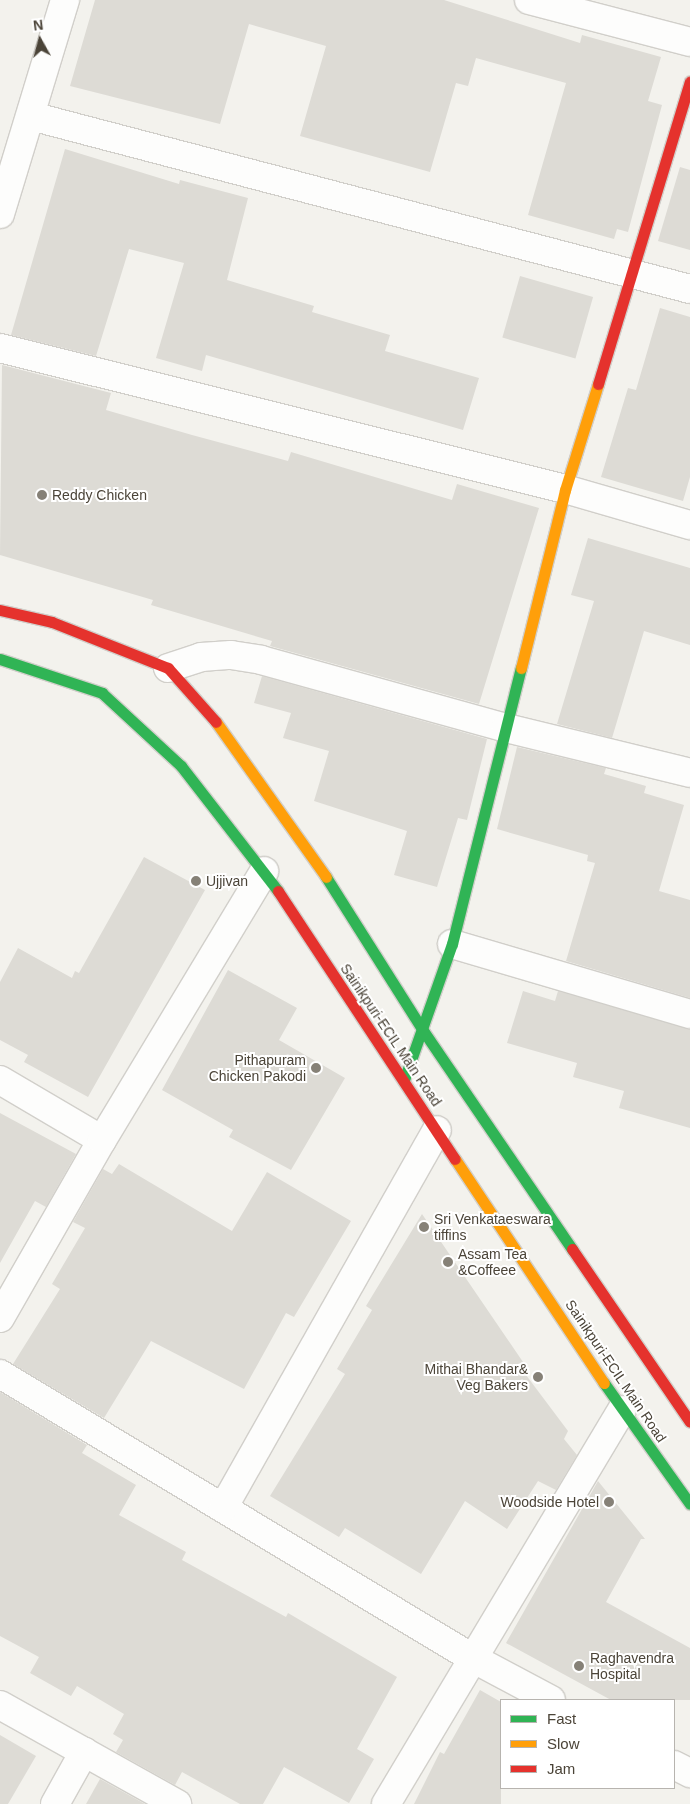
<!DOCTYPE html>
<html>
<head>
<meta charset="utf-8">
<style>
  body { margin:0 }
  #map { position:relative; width:690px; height:1804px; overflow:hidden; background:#f3f2ed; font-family:Arial,sans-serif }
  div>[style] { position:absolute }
  .building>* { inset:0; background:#dddbd5; transform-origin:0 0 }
  .roads { filter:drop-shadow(1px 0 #d1cfca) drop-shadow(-1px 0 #d1cfca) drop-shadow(0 1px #d1cfca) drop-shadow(0 -1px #d1cfca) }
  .street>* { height:28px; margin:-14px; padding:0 14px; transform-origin:14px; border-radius:14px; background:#fdfdfc }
  .fast>* { height:11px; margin:-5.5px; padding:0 5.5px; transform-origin:5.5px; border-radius:5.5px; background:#30b455 }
  .slow>* { height:11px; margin:-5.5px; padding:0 5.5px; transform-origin:5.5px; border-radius:5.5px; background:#ff9f0a }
  .jam>* { height:11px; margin:-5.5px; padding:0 5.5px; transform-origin:5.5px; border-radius:5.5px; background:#e5322d }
  .dots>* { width:14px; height:14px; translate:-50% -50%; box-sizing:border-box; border:2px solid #fff; border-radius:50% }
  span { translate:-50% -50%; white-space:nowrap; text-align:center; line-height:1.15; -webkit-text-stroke:4px #fff; paint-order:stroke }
  .poi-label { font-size:14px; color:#4b4438 }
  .left { translate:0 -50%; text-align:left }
  .right { translate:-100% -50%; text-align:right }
  .street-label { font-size:14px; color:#4b4438 }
  .legend { position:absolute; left:500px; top:1699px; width:175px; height:90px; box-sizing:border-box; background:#fff; border:1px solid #b7b4af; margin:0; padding:6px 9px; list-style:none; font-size:15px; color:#4b4438 }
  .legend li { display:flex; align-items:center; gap:10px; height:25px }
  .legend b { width:25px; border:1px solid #b7b4af }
  .north { position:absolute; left:15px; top:15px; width:50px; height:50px; -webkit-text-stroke:4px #fff; paint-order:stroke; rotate:353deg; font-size:14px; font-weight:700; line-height:20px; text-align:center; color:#4b4438 }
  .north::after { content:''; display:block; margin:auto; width:18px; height:22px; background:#4b4438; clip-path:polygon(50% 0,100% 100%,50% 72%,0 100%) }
</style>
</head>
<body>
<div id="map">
  <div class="building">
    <div style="clip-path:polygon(95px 0,444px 0,580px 43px,582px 35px,661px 57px,648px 101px,662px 105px,628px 232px,617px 229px,614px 239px,528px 215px,566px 83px,476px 58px,468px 86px,456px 83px,430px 172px,300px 136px,326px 46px,249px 24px,220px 124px,70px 86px)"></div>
    <div style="clip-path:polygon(65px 149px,179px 184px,180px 180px,248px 198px,227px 280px,314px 306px,312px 312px,390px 335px,385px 351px,479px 378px,463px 430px,206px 355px,202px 371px,156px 358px,184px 263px,129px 249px,96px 356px,11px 335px)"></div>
    <div style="clip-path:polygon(680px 167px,690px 170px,690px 250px,658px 241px)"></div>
    <div style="left:520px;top:276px;width:76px;height:64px;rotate:16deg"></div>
    <div style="clip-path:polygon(660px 308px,690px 317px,690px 477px,683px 501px,601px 477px,628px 388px,636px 390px)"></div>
    <div style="clip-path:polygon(2px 365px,111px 393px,106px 410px,192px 435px,288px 461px,291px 452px,452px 500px,457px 484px,539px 508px,479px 704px,270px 646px,272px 641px,151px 605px,153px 600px,0 555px)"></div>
    <div style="clip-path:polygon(588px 538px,690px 568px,690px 645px,644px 631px,612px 738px,557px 724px,594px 601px,571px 595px)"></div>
    <div style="clip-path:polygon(262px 676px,487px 739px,467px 820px,458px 818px,437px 887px,394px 875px,407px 831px,314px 801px,329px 751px,283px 738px,291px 713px,254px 703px)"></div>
    <div style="clip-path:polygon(517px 747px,606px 768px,604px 774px,646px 786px,644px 793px,684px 805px,659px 891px,690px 900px,690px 998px,566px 961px,595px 863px,587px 861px,588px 855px,497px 829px)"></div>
    <div style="clip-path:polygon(144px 857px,205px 890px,88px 1097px,24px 1062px,28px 1055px,0 1040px,0 982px,18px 948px,72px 978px,75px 971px,79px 973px)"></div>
    <div style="clip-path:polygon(228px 970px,297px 1008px,279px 1040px,345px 1078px,291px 1170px,229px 1137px,233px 1130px,162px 1090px)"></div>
    <div style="clip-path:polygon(523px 991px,555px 1001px,558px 991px,690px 1029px,690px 1128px,619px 1108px,624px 1091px,573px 1077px,577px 1063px,507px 1043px)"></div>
    <div style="clip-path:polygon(0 1113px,76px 1154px,46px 1207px,35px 1201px,0 1263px)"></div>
    <div style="clip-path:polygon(119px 1164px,232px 1231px,267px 1172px,351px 1221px,294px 1317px,286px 1313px,244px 1389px,151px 1341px,104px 1418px,13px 1364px,60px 1289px,52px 1284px,85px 1228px,73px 1222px,103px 1169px,112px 1174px)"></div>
    <div style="clip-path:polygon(422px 1214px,523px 1362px,520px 1367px,568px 1431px,564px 1439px,577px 1455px,556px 1490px,538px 1481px,507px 1529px,465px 1501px,421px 1574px,345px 1528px,339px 1537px,270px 1496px,345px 1374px,337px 1369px,372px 1310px,366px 1306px)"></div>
    <div style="clip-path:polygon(0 1392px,87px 1445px,82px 1453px,136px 1485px,119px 1515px,186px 1552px,182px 1560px,286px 1617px,288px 1613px,397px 1677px,357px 1749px,374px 1759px,349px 1803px,284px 1767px,263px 1804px,240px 1804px,182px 1772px,175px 1785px,116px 1752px,123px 1740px,113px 1734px,124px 1714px,77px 1686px,71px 1696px,30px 1673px,39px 1657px,0 1636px)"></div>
    <div style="clip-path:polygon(598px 1481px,645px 1539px,641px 1539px,606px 1602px,690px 1648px,690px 1700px,611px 1700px,506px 1643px)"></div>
    <div style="clip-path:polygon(480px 1690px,501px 1702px,501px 1804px,414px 1804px,440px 1752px,444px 1754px)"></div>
    <div style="clip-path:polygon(0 1735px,36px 1756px,8px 1804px,0 1804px)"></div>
    <div style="clip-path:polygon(100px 1779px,145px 1804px,86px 1804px)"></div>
  </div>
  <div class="roads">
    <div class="street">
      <div style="left:529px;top:0;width:166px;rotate:14.6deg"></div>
      <div style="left:31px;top:116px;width:681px;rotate:14.71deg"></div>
      <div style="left:0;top:214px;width:224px;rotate:-73.1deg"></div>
      <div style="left:0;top:348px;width:582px;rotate:14.01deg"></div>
      <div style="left:565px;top:489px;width:130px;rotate:16.1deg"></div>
      <div style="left:168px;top:668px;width:35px;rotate:-18deg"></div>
      <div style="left:201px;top:657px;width:30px;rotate:-4deg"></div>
      <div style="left:231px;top:655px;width:30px;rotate:9deg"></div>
      <div style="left:261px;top:660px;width:254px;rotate:15.5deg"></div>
      <div style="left:506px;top:728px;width:189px;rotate:13.7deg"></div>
      <div style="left:452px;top:944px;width:248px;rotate:16.4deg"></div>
      <div style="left:0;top:1080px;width:118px;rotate:30.5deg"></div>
      <div style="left:0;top:1318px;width:205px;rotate:-60.2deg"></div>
      <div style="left:102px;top:1140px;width:314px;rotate:-58.9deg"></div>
      <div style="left:0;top:1374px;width:553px;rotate:31.02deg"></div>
      <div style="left:474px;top:1659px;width:87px;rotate:28deg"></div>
      <div style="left:223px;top:1508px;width:434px;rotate:-60.5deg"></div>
      <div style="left:0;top:1705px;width:203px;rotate:29.2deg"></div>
      <div style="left:674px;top:1765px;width:18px;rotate:27deg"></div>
      <div style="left:55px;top:1804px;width:60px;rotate:-60.9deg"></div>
      <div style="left:386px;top:1804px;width:459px;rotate:-59.1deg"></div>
    </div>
    <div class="fast">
      <div style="left:0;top:659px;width:108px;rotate:18.4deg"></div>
      <div style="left:102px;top:693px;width:108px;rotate:42.7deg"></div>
      <div style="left:181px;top:766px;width:158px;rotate:52.2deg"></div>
      <div style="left:326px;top:877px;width:183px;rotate:57.7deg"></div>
      <div style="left:424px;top:1032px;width:263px;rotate:55.7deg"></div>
      <div style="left:404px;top:1080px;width:144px;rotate:-70.6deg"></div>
      <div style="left:452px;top:944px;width:284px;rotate:-76deg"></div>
      <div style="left:604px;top:1383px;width:148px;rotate:54.6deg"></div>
    </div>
    <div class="slow">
      <div style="left:521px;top:668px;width:183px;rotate:-76.1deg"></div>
      <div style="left:565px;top:490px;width:111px;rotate:-72.7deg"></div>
      <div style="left:216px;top:722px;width:190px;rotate:54.6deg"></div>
      <div style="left:455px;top:1159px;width:269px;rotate:56.4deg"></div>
    </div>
    <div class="jam">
      <div style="left:598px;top:384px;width:316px;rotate:-73.1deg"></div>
      <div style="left:0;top:610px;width:53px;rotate:13deg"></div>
      <div style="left:52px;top:622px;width:125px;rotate:21.6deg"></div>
      <div style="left:168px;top:668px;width:72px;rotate:48.4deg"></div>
      <div style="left:278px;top:891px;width:321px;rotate:56.6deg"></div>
      <div style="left:572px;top:1249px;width:209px;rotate:55.7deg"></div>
    </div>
  </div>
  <div class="dots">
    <div style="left:42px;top:495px;background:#868177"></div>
    <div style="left:196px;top:881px;background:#868177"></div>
    <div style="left:316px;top:1068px;background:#868177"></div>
    <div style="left:424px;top:1227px;background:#868177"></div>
    <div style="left:448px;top:1262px;background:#868177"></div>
    <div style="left:538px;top:1377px;background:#868177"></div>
    <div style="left:609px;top:1502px;background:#868177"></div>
    <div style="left:579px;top:1666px;background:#868177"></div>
  </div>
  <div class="poi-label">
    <span class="left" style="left:52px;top:495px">Reddy Chicken</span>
    <span class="left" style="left:206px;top:881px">Ujjivan</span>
    <span class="right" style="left:306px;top:1068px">Pithapuram<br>Chicken Pakodi</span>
    <span class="left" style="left:434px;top:1227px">Sri Venkataeswara<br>tiffins</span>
    <span class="left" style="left:458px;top:1262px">Assam Tea<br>&amp;Coffeee</span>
    <span class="right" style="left:528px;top:1377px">Mithai Bhandar&amp;<br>Veg Bakers</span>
    <span class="right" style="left:599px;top:1502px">Woodside Hotel</span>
    <span class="left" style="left:590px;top:1666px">Raghavendra<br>Hospital</span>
  </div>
  <div class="street-label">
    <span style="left:391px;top:1035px;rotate:56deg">Sainikpuri-ECIL Main Road</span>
    <span style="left:616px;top:1371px;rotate:56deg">Sainikpuri-ECIL Main Road</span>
  </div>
  <ul class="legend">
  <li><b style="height:6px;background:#30b455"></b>Fast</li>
  <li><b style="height:6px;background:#ff9f0a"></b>Slow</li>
  <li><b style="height:6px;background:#e5322d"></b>Jam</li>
  </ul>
  <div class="north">N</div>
</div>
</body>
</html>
